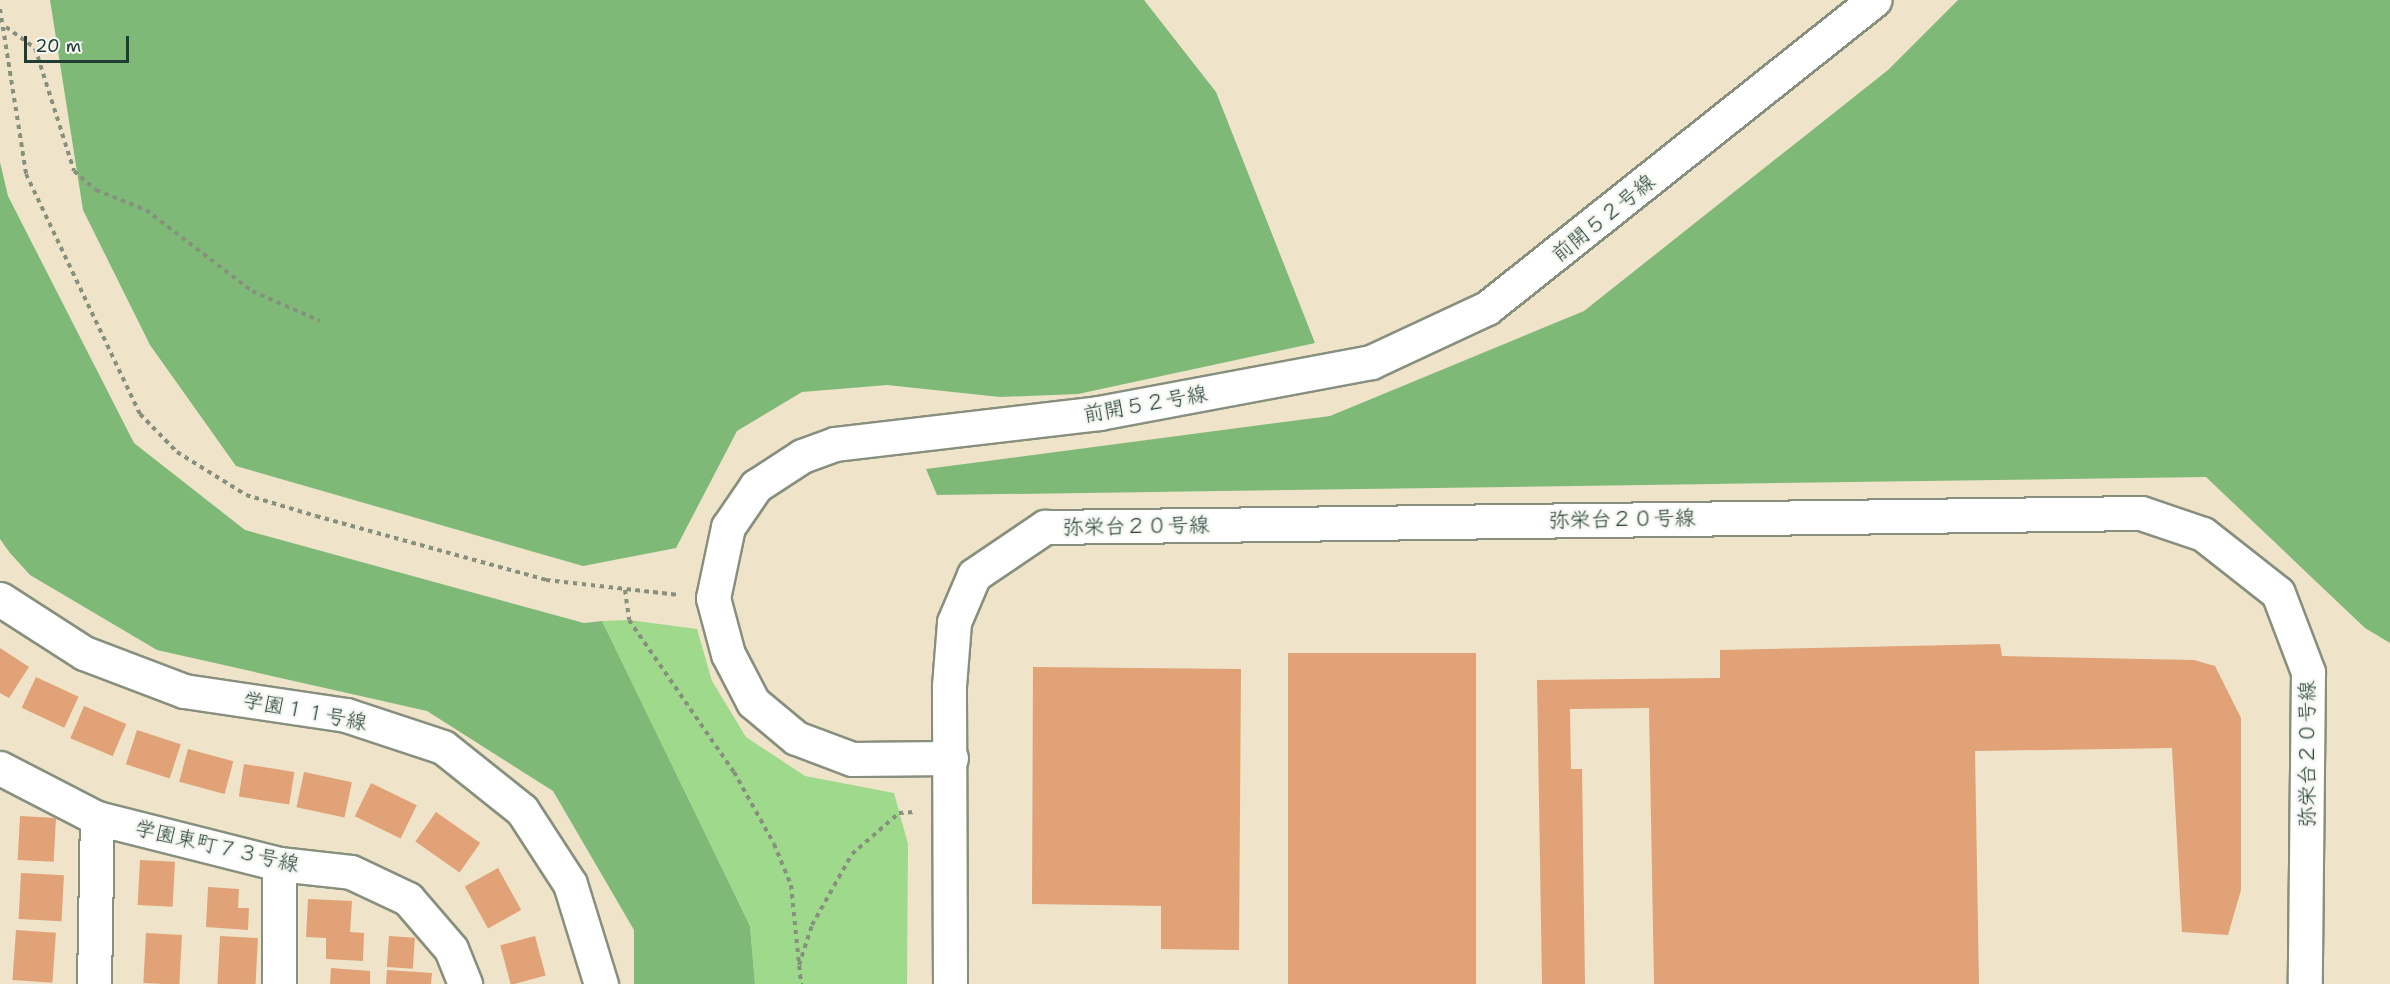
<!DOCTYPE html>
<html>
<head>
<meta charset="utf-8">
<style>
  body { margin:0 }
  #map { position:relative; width:2390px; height:984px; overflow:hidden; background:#efe4c9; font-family:"Shantell Sans","Klee One",sans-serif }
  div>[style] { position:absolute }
  .green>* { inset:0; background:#9fd98c }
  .forest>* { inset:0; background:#7fb978 }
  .building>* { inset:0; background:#e0a276; transform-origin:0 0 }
  .path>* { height:4px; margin-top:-2px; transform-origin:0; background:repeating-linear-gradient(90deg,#87907e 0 4.5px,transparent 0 9px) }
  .roads { filter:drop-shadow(2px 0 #87907e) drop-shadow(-2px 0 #87907e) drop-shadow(0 2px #87907e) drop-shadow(0 -2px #87907e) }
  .minor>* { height:33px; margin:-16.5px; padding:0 16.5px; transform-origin:16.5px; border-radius:16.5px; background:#fff }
  .tertiary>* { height:33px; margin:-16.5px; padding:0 16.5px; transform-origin:16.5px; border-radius:16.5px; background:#fff }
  span { translate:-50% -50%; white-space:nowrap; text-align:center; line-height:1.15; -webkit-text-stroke:5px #f6f6f2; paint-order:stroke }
  .street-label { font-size:21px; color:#1f3d34 }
  .scale { position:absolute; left:24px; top:36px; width:105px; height:27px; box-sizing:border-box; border:3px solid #1f3d34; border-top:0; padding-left:8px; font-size:18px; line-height:21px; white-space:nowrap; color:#1f3d34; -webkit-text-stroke:4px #f6f6f2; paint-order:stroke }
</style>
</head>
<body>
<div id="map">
  <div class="green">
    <div style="clip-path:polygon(629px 620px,697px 629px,712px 681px,746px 737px,805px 776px,894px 793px,908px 844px,907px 984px,755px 984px,750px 926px,602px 621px)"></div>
  </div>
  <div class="forest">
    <div style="clip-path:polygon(50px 0,1144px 0,1216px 92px,1315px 343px,1078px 394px,1000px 397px,887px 385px,802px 392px,737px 431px,676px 548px,583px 566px,236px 466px,150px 345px,83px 210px)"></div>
    <div style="clip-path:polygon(1958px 0,2390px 0,2390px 643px,2365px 628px,2206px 477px,937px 495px,926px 469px,1330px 416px,1584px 311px,1888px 70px)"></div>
    <div style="clip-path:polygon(0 162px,8px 196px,134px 443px,245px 530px,584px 623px,602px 621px,750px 926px,755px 984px,634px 984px,634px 930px,553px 791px,427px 711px,157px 650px,30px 575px,10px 553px,0 539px)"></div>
  </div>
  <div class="building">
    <div style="clip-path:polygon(2000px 644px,2002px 656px,2194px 660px,2215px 666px,2241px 718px,2241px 890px,2228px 935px,2182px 932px,2172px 748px,1975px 751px,1979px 984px,1654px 984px,1649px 708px,1570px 709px,1571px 769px,1582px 769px,1585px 984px,1542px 984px,1537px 680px,1720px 678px,1720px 650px)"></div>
    <div style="clip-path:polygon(0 648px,29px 667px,9px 698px,0 693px)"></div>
    <div style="left:1288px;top:653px;width:188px;height:331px"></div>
    <div style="clip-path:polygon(1033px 667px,1241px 669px,1239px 950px,1161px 949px,1161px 906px,1032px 904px)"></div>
    <div style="left:36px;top:677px;width:47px;height:34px;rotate:25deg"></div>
    <div style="left:84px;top:706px;width:46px;height:35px;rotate:23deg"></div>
    <div style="left:137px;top:730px;width:46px;height:36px;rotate:18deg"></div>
    <div style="left:188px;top:749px;width:47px;height:34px;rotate:15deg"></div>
    <div style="left:244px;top:764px;width:51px;height:33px;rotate:9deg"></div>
    <div style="left:304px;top:772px;width:49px;height:36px;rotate:12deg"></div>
    <div style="left:371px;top:783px;width:51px;height:37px;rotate:26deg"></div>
    <div style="left:436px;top:812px;width:54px;height:36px;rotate:35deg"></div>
    <div style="left:20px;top:816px;width:36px;height:44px;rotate:3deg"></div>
    <div style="left:140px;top:860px;width:35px;height:45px;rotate:3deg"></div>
    <div style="left:498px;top:868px;width:48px;height:38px;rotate:61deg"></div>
    <div style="left:21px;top:873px;width:43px;height:46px;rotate:3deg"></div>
    <div style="clip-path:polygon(208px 887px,239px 889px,238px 908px,249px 908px,248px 930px,206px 927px)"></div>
    <div style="clip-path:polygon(308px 899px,352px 901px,350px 932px,364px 933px,363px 961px,326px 959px,326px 938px,306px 937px)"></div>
    <div style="left:16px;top:930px;width:40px;height:50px;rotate:4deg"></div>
    <div style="left:146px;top:933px;width:36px;height:50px;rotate:3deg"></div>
    <div style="left:220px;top:936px;width:38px;height:48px;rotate:3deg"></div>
    <div style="left:389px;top:936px;width:26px;height:31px;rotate:4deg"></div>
    <div style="left:535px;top:936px;width:41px;height:36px;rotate:75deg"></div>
    <div style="clip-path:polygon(331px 968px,370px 971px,370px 984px,330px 984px)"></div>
    <div style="clip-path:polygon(387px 970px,432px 973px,431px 984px,386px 984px)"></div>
  </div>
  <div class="path">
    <div style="left:0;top:9px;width:167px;rotate:81deg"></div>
    <div style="left:26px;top:174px;width:266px;rotate:64.6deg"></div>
    <div style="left:140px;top:414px;width:53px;rotate:45.8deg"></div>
    <div style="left:177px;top:452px;width:81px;rotate:31.9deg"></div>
    <div style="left:246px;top:495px;width:73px;rotate:16.7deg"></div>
    <div style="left:316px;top:516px;width:239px;rotate:15.5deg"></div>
    <div style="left:546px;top:580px;width:134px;rotate:6.4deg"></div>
    <div style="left:6px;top:27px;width:36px;rotate:36deg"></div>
    <div style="left:35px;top:48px;width:129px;rotate:72.4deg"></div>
    <div style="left:74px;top:171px;width:29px;rotate:41deg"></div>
    <div style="left:96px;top:190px;width:54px;rotate:21.8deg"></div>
    <div style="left:146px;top:210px;width:133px;rotate:37.4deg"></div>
    <div style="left:252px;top:291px;width:74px;rotate:23.8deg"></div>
    <div style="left:625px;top:590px;width:30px;rotate:82deg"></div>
    <div style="left:629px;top:620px;width:185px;rotate:55.4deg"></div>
    <div style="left:734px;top:772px;width:82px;rotate:60.9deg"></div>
    <div style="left:774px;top:844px;width:44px;rotate:67.5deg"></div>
    <div style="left:791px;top:885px;width:100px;rotate:84.2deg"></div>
    <div style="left:799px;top:965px;width:42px;rotate:-72deg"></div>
    <div style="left:812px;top:925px;width:81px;rotate:-60.6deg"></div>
    <div style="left:852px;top:854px;width:62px;rotate:-41.1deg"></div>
    <div style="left:899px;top:813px;width:16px;rotate:-4deg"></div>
  </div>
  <div class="roads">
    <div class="minor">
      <div style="left:951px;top:758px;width:99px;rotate:179.4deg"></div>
      <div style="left:852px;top:759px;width:60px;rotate:-159.4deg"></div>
      <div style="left:796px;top:738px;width:56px;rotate:-140.1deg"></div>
      <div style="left:753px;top:702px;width:54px;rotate:-117.5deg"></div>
      <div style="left:728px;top:654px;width:58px;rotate:-105deg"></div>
      <div style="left:713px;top:598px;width:73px;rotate:-78.1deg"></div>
      <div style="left:728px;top:527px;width:50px;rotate:-55.7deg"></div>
      <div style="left:756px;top:486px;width:55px;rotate:-33.1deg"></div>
      <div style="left:802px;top:456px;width:35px;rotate:-20deg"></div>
      <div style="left:835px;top:444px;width:266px;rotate:-6.7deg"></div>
      <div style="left:1099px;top:413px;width:277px;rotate:-10.6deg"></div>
      <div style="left:1371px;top:362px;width:128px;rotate:-25deg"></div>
      <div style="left:1487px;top:308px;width:495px;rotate:-38.5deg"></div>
      <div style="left:0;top:768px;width:109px;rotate:27.3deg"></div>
      <div style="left:97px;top:818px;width:188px;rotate:14.2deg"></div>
      <div style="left:279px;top:864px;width:72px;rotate:6.3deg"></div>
      <div style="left:351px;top:872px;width:63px;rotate:25.3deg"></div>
      <div style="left:408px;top:899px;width:66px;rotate:49.3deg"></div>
      <div style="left:451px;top:949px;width:38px;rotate:68deg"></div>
      <div style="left:94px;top:984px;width:166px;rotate:-89deg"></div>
      <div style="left:279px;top:984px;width:120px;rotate:-90deg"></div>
    </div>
    <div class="tertiary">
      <div style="left:0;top:599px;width:100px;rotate:32.7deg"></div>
      <div style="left:84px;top:653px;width:107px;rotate:20.8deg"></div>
      <div style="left:184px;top:691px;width:164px;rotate:8.4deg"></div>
      <div style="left:346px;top:715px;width:102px;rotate:18.3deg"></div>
      <div style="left:443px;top:747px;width:101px;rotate:38.6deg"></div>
      <div style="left:522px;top:810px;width:88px;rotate:57deg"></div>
      <div style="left:570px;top:884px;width:105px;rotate:72.8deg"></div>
      <div style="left:950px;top:984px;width:298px;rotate:-90.2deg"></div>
      <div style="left:949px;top:686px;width:64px;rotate:-85.5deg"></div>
      <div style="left:954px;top:622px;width:51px;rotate:-66.9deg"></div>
      <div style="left:974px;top:575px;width:86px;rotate:-34.1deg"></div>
      <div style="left:1045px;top:527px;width:1096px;rotate:-0.73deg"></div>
      <div style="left:2141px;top:513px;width:65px;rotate:18.7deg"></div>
      <div style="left:2203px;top:534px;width:95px;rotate:38.2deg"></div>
      <div style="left:2278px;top:593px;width:85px;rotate:69.2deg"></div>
      <div style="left:2308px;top:672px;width:312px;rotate:90.6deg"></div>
    </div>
  </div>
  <div class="street-label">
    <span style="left:1603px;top:218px;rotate:-39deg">前開５２号線</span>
    <span style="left:1145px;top:404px;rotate:-10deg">前開５２号線</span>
    <span style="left:1622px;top:519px;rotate:-1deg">弥栄台２０号線</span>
    <span style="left:1136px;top:526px;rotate:-1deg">弥栄台２０号線</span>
    <span style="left:305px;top:711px;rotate:11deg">学園１１号線</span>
    <span style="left:2307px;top:754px;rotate:-90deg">弥栄台２０号線</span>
    <span style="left:217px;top:846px;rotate:13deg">学園東町７３号線</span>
  </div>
  <div class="scale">20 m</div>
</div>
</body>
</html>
